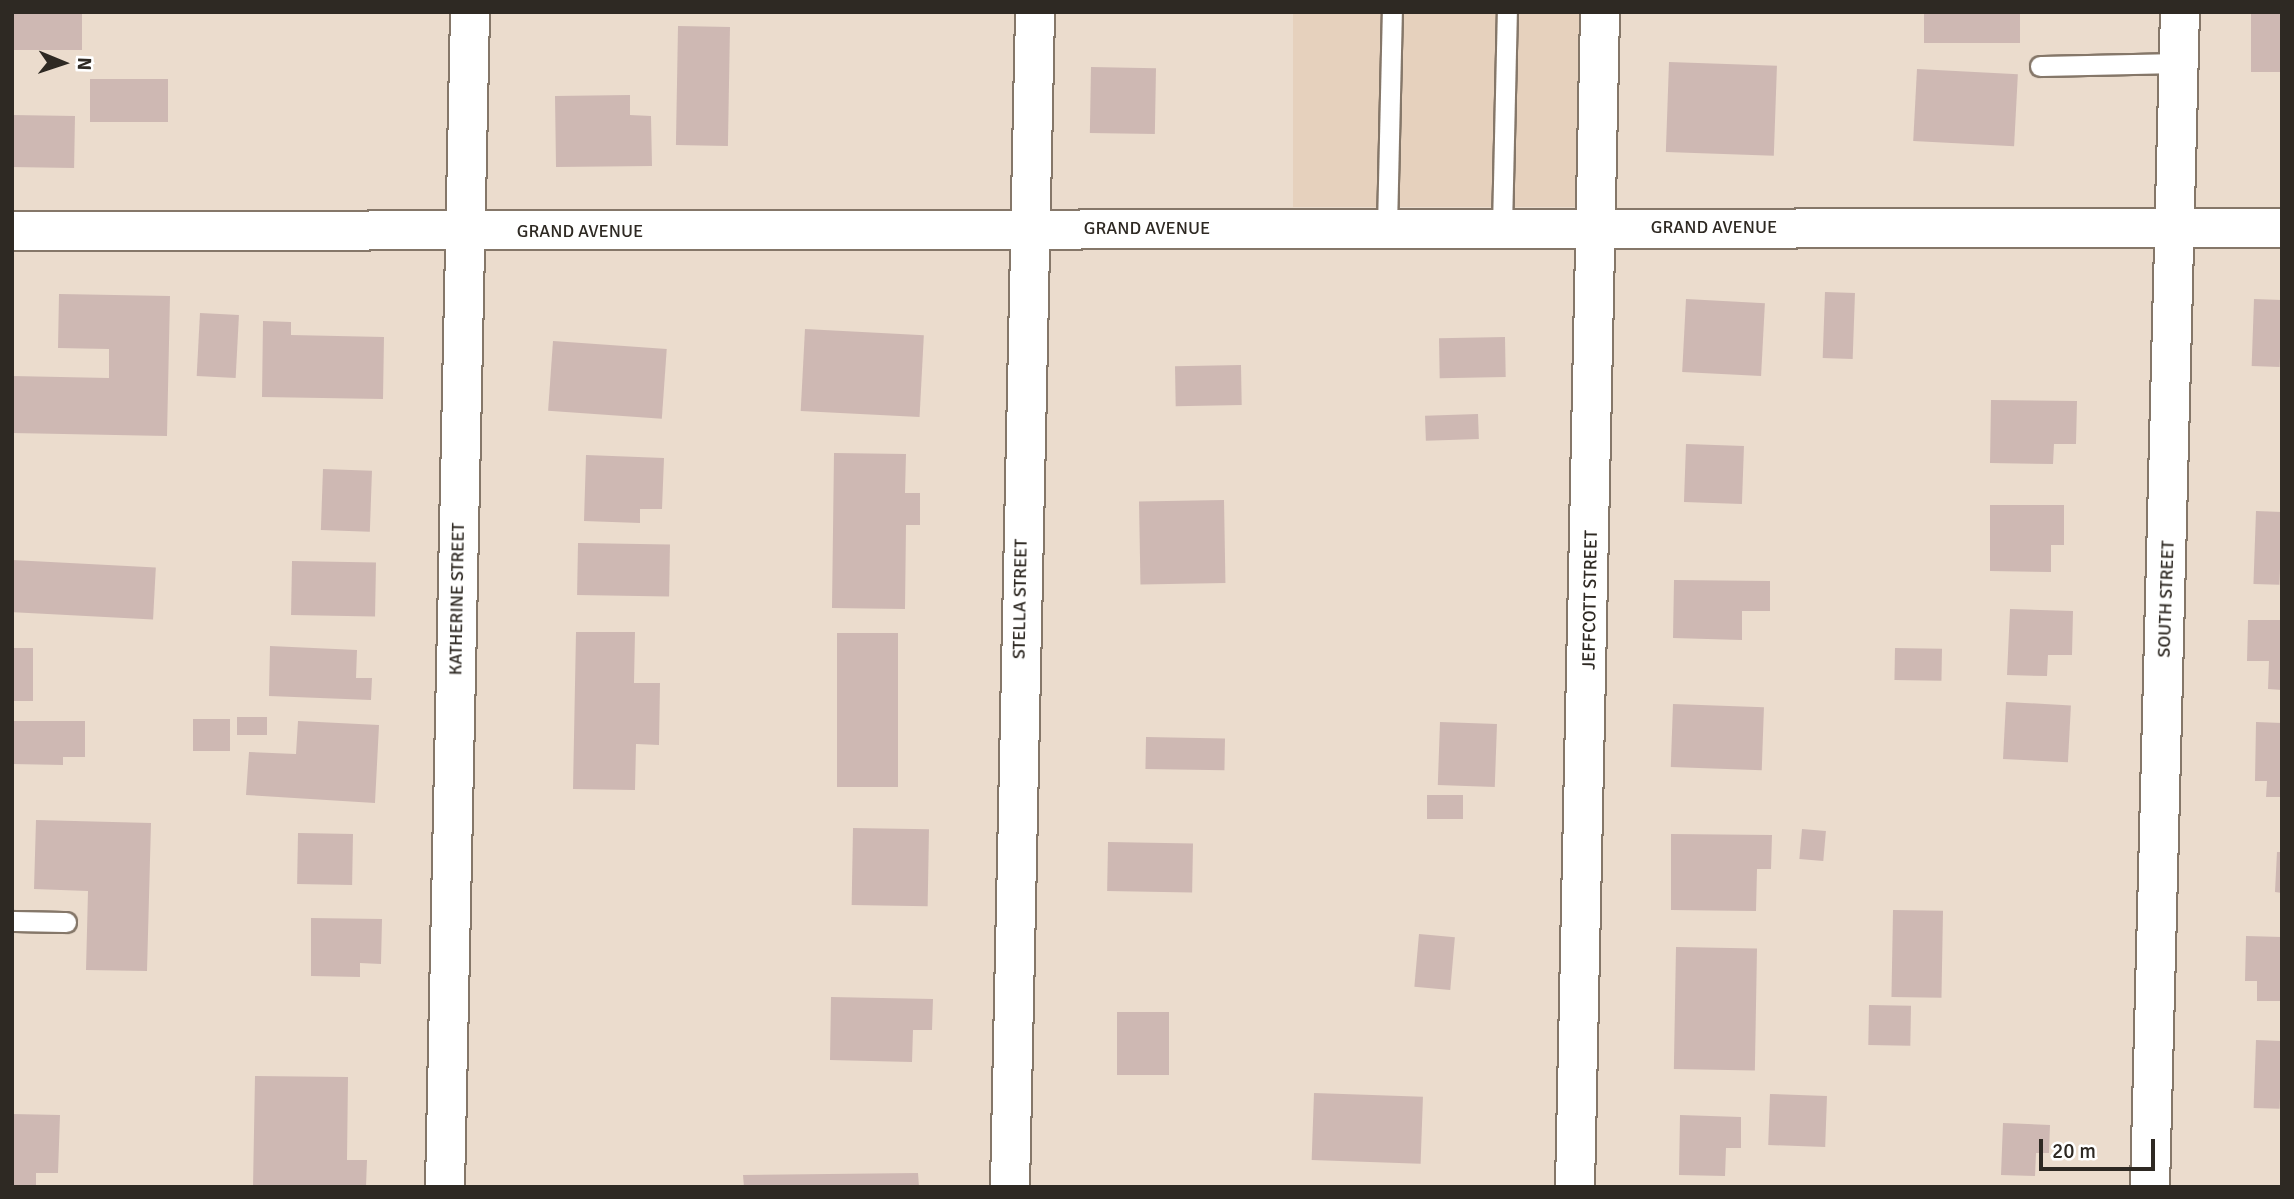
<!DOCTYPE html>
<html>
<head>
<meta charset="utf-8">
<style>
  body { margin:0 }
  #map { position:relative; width:2294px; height:1199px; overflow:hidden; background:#ebdccd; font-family:Signika,sans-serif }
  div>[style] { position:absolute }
  .built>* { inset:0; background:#e6d1bd; transform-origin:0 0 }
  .building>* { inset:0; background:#ceb8b3; transform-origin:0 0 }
  .roads { filter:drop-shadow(2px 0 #857769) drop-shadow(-2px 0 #857769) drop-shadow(0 2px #857769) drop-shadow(0 -2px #857769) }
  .lane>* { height:19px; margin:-9.5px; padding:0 9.5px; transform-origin:9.5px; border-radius:9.5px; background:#fff }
  .street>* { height:38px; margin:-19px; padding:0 19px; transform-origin:19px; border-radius:19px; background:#fff }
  span { translate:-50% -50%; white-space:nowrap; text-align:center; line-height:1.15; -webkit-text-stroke:7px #fff; paint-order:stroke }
  .street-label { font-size:18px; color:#2e2923 }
  .frame { position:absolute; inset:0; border:14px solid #2e2923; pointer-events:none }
  .north { position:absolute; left:28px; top:28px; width:70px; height:70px; -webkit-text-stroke:5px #fff; paint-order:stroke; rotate:92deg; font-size:19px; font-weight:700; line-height:28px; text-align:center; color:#2e2923 }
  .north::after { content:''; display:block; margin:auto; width:24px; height:32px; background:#2e2923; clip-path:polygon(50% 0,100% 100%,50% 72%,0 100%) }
  .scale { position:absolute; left:2039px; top:1139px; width:116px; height:32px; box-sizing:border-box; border:4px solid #2e2923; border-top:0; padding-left:9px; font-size:21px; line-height:24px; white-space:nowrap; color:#2e2923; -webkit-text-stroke:5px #fff; paint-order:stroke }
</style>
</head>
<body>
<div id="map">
  <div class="built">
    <div style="left:1293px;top:12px;width:286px;height:195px"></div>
  </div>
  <div class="building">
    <div style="left:12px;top:12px;width:70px;height:38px"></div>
    <div style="left:1924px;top:12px;width:96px;height:31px"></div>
    <div style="left:2251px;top:12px;width:31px;height:60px"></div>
    <div style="left:678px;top:26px;width:52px;height:119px;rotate:1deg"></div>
    <div style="left:1669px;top:62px;width:108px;height:90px;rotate:2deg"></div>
    <div style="left:1091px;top:67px;width:65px;height:66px;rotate:1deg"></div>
    <div style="left:1917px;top:69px;width:101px;height:72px;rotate:3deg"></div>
    <div style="left:90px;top:79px;width:78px;height:43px"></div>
    <div style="clip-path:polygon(630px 95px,630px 115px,651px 116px,652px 166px,556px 167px,555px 96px)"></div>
    <div style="left:12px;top:115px;width:63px;height:52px;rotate:1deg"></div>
    <div style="left:1825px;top:292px;width:30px;height:66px;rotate:2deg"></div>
    <div style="clip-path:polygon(59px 294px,170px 296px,167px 436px,12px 433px,12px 376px,109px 378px,109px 349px,58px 348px)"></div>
    <div style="left:1686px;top:299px;width:79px;height:73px;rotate:3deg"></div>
    <div style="left:2254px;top:299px;width:28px;height:67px;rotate:2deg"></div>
    <div style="left:200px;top:313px;width:39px;height:63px;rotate:3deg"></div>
    <div style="clip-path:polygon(263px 321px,291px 322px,291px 335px,384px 337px,383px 399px,262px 397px)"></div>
    <div style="left:805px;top:329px;width:119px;height:82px;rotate:3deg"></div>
    <div style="left:1505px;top:337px;width:40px;height:66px;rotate:89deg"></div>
    <div style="left:553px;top:341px;width:114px;height:70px;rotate:4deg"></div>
    <div style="left:1241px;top:365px;width:40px;height:66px;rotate:89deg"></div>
    <div style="clip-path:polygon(1991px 400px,2077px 401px,2076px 444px,2054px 444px,2053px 464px,1990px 463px)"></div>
    <div style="left:1478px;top:414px;width:25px;height:53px;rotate:88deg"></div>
    <div style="left:1686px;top:444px;width:58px;height:58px;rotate:2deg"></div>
    <div style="clip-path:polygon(834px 453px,906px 454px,905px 493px,920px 493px,920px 525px,906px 525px,905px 609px,832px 608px)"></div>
    <div style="clip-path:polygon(586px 455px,664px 458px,662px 509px,640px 509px,640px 523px,584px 521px)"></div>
    <div style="left:323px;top:469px;width:49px;height:61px;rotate:2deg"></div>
    <div style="left:1224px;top:500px;width:83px;height:85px;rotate:89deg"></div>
    <div style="clip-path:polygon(1990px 505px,2064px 505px,2064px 545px,2051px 545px,2051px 572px,1990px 571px)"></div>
    <div style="left:2256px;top:511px;width:26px;height:73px;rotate:2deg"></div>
    <div style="left:578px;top:543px;width:92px;height:52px;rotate:1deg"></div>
    <div style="left:12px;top:560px;width:144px;height:52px;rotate:3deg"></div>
    <div style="left:292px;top:561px;width:84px;height:54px;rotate:1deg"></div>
    <div style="clip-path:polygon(1674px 580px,1770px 581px,1770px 611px,1742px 611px,1742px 640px,1673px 638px)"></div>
    <div style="clip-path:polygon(2010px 609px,2073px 611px,2072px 655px,2048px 655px,2047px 676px,2007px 675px)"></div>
    <div style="clip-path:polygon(2248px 620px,2282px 620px,2282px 690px,2268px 689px,2269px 661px,2247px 661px)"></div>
    <div style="clip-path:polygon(576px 632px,635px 632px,634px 683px,660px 683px,659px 745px,636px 744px,635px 790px,573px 789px)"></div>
    <div style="left:837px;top:633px;width:61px;height:154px"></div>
    <div style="clip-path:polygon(270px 646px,357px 650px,356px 678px,372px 678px,371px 700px,269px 696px)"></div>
    <div style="left:12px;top:648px;width:21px;height:53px"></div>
    <div style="left:1895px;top:648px;width:47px;height:32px;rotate:1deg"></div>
    <div style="left:2006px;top:702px;width:65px;height:57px;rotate:3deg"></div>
    <div style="left:1673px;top:704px;width:91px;height:63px;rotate:2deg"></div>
    <div style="left:267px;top:717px;width:18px;height:30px;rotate:90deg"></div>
    <div style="left:193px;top:719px;width:37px;height:32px"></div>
    <div style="clip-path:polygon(12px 721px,85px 721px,85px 757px,63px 757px,63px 765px,12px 764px)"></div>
    <div style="clip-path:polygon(298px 721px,379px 725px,375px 803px,246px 795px,249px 752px,296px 754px)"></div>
    <div style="left:1440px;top:722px;width:57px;height:63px;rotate:2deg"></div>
    <div style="clip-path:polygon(2256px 722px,2282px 723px,2282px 797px,2266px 797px,2267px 781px,2255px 781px)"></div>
    <div style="left:1146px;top:737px;width:79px;height:32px;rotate:1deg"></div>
    <div style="left:1427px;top:795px;width:36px;height:24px"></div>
    <div style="clip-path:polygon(36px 820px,151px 823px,147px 971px,86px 970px,88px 891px,34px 889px)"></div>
    <div style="left:853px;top:828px;width:76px;height:77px;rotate:1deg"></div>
    <div style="left:1802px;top:829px;width:24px;height:30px;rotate:5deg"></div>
    <div style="left:298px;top:833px;width:55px;height:51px;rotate:1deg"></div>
    <div style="clip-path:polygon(1671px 834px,1772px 835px,1771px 869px,1757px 869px,1756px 911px,1671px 910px)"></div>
    <div style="left:1108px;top:842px;width:85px;height:49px;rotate:1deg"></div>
    <div style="clip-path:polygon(2277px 852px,2282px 852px,2282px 893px,2275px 892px)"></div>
    <div style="left:1893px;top:910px;width:50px;height:87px;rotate:1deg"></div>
    <div style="clip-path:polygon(311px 918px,382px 919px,381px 964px,360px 963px,360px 977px,311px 976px)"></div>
    <div style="left:1419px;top:934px;width:36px;height:53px;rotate:5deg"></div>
    <div style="clip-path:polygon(2246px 936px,2282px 937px,2282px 1001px,2257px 1001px,2257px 981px,2245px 981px)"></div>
    <div style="left:1676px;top:947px;width:81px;height:122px;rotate:1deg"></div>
    <div style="clip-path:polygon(831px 997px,933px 999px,932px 1030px,913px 1030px,912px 1062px,830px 1060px)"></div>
    <div style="left:1869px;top:1005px;width:42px;height:40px;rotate:1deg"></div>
    <div style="left:1117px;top:1012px;width:52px;height:63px"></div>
    <div style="left:2256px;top:1040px;width:26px;height:68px;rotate:2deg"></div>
    <div style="clip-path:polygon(255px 1076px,348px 1077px,347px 1160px,367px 1160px,366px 1187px,253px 1187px)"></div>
    <div style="left:1314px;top:1093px;width:109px;height:67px;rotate:2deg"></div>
    <div style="left:1770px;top:1094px;width:57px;height:51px;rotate:2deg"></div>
    <div style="clip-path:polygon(12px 1114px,60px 1115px,58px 1173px,36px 1173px,36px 1187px,12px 1187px)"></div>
    <div style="clip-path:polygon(1680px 1115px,1741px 1117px,1741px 1148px,1726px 1148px,1725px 1176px,1679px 1175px)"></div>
    <div style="clip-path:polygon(2003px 1123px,2050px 1125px,2049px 1153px,2036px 1153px,2035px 1176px,2001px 1175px)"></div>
    <div style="clip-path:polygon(918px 1173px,919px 1187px,744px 1187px,743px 1175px)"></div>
  </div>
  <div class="roads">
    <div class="lane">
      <div style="left:2040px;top:66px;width:140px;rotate:-1.2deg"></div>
      <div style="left:1387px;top:227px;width:215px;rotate:-88.7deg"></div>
      <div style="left:1502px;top:227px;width:215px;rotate:-88.7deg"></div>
      <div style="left:12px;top:921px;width:54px;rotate:1.1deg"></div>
    </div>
    <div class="street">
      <div style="left:12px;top:231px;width:2270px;rotate:-0.08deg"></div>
      <div style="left:445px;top:1187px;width:1175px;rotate:-88.78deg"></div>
      <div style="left:1010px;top:1187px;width:1175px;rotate:-88.78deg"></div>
      <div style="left:1575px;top:1187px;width:1175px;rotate:-88.78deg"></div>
      <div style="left:2150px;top:1187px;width:1175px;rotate:-88.54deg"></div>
    </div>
  </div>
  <div class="street-label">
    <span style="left:1714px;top:227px">GRAND AVENUE</span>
    <span style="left:1147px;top:228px">GRAND AVENUE</span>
    <span style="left:580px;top:231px">GRAND AVENUE</span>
    <span style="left:457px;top:599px;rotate:-89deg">KATHERINE STREET</span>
    <span style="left:1020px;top:599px;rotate:-89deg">STELLA STREET</span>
    <span style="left:2166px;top:599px;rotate:-88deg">SOUTH STREET</span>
    <span style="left:1590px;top:600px;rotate:-89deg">JEFFCOTT STREET</span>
  </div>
  <div class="frame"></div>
  <div class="north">N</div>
  <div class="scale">20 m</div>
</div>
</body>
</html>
